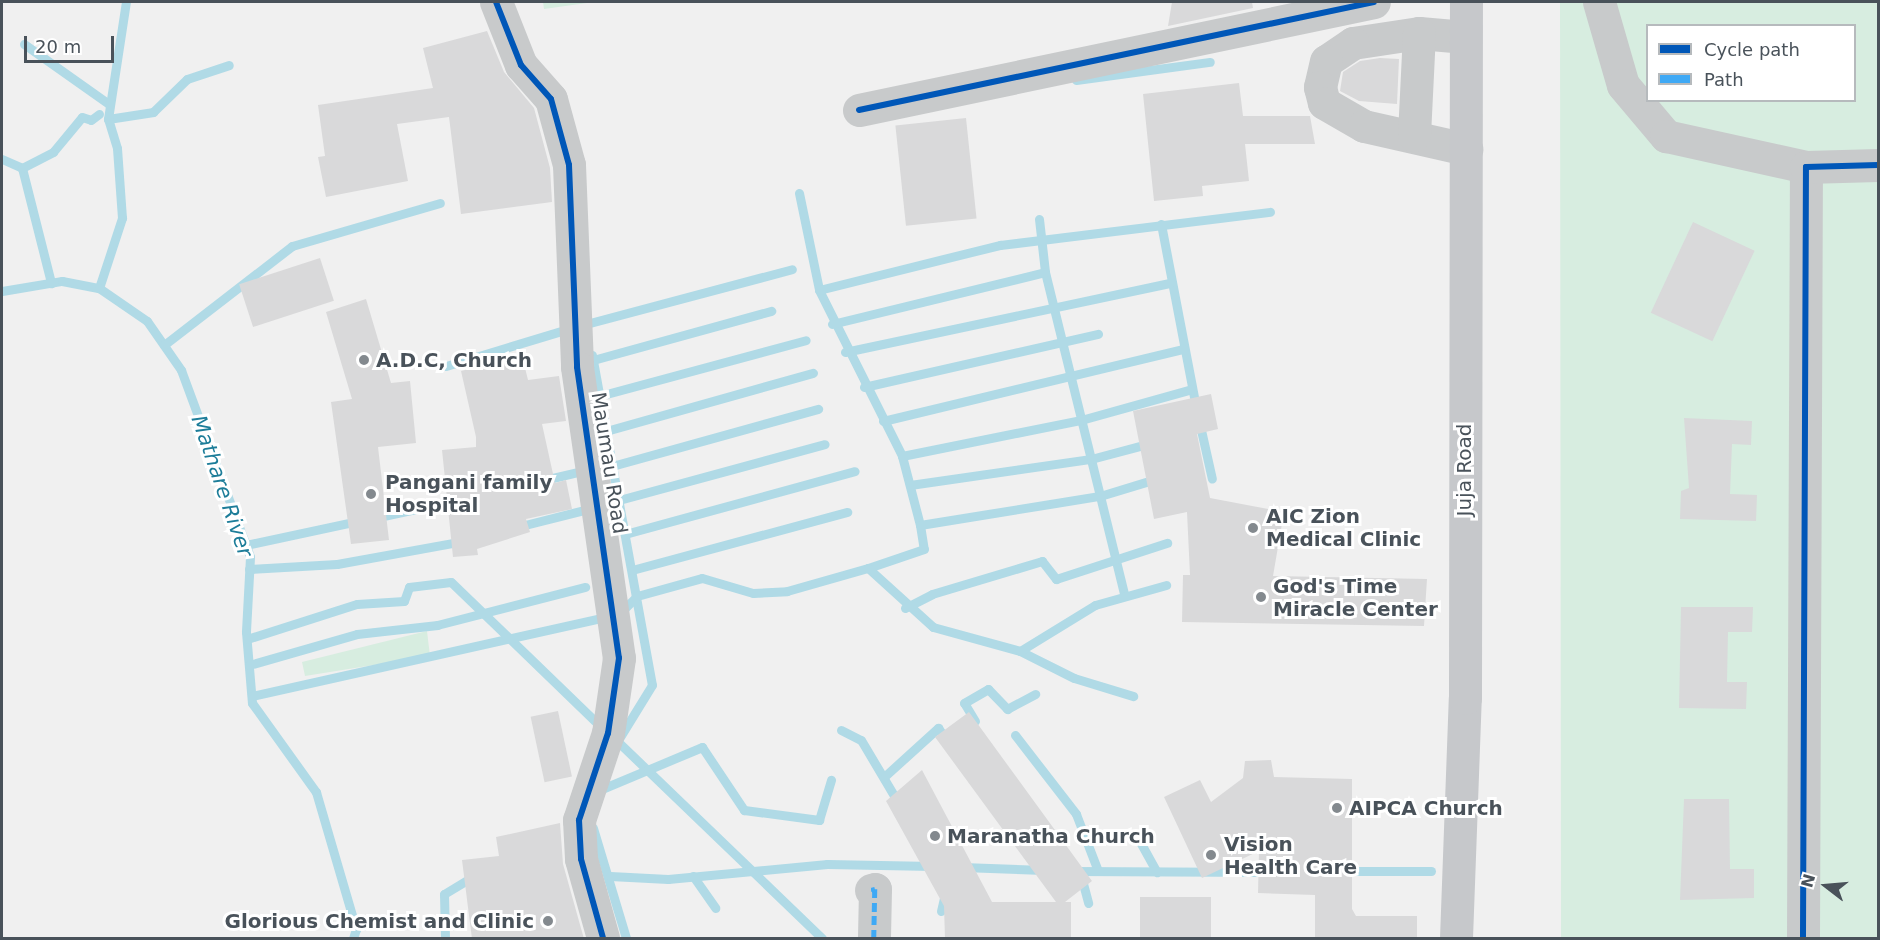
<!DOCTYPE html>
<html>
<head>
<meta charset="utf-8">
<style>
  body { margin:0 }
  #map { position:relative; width:1880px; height:940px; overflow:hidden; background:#f0f0f0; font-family:"DejaVu Sans",sans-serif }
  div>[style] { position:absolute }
  .green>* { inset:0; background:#d7ede0 }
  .stream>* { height:9px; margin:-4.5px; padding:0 4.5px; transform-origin:4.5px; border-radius:4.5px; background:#b0dae6 }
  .building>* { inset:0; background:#d9d9da; transform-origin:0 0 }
  .minor>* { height:33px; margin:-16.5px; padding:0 16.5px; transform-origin:16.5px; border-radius:16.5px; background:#c8cacb }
  .major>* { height:33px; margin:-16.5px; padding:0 16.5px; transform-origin:16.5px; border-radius:16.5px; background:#c6c8cb }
  .quiet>* { height:4.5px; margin-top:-2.25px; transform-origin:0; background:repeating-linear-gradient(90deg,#3fa9f5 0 9px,transparent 0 13.5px) }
  .cycleway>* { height:6px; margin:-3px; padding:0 3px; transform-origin:3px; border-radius:3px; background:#0057b8 }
  .dots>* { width:16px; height:16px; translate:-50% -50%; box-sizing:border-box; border:3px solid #fff; border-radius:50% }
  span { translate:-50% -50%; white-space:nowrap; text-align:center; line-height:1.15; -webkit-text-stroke:6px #fff; paint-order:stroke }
  .poi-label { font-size:20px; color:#49525a; font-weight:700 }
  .left { translate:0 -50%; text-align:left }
  .right { translate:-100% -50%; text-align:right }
  .street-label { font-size:20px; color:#49525a }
  .water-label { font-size:21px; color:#1d7d99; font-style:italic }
  .frame { position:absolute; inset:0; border:3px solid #49525a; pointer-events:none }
  .legend { position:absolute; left:1646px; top:24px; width:210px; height:78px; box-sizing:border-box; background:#fff; border:2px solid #b6babd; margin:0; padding:8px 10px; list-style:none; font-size:18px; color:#49525a }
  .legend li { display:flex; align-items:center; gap:12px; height:30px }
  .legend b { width:30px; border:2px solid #b6babd }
  .north { position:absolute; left:1796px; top:856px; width:60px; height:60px; -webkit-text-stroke:4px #fff; paint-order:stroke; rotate:286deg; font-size:16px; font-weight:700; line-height:24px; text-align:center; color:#49525a }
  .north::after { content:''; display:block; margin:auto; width:21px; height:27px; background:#49525a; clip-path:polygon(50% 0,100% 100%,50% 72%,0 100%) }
  .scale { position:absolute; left:24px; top:36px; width:90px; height:27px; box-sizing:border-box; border:3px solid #49525a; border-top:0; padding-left:8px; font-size:18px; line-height:21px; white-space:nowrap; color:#49525a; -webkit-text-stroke:4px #fff; paint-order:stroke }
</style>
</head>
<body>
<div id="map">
  <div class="green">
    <div style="clip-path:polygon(543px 2px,594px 2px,544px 9px)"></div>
    <div style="clip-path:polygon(evenodd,1560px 2px,1878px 2px,1878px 938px,1561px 938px,1560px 2px,1648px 26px,1854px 26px,1854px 100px,1648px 100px,1648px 26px)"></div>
    <div style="clip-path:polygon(427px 631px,430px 656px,305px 676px,302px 662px)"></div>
  </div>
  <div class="stream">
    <div style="left:24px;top:44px;width:105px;rotate:35.3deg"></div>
    <div style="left:1076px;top:80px;width:135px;rotate:-7.7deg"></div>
    <div style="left:108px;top:119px;width:46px;rotate:-8.8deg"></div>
    <div style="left:153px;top:112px;width:47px;rotate:-44.1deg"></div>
    <div style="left:187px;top:79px;width:44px;rotate:-18.4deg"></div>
    <div style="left:2px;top:159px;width:22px;rotate:24deg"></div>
    <div style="left:22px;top:168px;width:119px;rotate:75.8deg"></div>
    <div style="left:22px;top:168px;width:35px;rotate:-27deg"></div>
    <div style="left:53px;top:152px;width:45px;rotate:-50.4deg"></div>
    <div style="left:82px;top:117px;width:9px;rotate:18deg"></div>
    <div style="left:91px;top:120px;width:10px;rotate:-37deg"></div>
    <div style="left:799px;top:193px;width:99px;rotate:78.3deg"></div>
    <div style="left:819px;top:290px;width:186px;rotate:63.4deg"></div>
    <div style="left:902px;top:456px;width:71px;rotate:75.4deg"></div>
    <div style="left:920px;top:525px;width:24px;rotate:81deg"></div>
    <div style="left:924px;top:549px;width:59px;rotate:161.3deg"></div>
    <div style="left:1039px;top:219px;width:53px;rotate:83.5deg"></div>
    <div style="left:1045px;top:272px;width:332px;rotate:76.2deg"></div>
    <div style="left:1161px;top:224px;width:187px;rotate:79.2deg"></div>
    <div style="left:99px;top:288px;width:74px;rotate:-71.8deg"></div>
    <div style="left:122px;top:218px;width:70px;rotate:-94.1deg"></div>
    <div style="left:117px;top:148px;width:30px;rotate:-107deg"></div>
    <div style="left:108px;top:119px;width:118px;rotate:-81.3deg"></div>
    <div style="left:819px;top:290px;width:187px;rotate:-14deg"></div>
    <div style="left:1000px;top:245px;width:272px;rotate:-7deg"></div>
    <div style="left:2px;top:291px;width:61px;rotate:-9.5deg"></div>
    <div style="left:62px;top:281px;width:38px;rotate:11deg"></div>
    <div style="left:99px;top:288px;width:58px;rotate:34.5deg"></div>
    <div style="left:147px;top:321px;width:60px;rotate:55.2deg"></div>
    <div style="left:181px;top:370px;width:199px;rotate:69.7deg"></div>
    <div style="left:250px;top:557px;width:75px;rotate:93.1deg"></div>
    <div style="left:246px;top:632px;width:71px;rotate:85.2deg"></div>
    <div style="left:252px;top:703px;width:110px;rotate:54.3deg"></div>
    <div style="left:316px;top:792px;width:143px;rotate:73.7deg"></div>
    <div style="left:356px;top:929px;width:9px;rotate:108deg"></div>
    <div style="left:586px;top:324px;width:213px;rotate:-14.9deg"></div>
    <div style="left:832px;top:324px;width:219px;rotate:-13.7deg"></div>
    <div style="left:164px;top:345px;width:162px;rotate:-37.7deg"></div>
    <div style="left:292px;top:246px;width:154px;rotate:-16.2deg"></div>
    <div style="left:845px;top:352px;width:333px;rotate:-12deg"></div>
    <div style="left:592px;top:355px;width:335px;rotate:79.7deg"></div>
    <div style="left:652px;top:685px;width:61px;rotate:121.6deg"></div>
    <div style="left:593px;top:360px;width:185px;rotate:-15.4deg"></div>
    <div style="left:446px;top:366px;width:127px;rotate:-16.9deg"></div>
    <div style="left:864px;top:387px;width:240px;rotate:-12.8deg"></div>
    <div style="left:599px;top:396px;width:214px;rotate:-15.1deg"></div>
    <div style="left:883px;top:421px;width:309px;rotate:-13.5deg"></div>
    <div style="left:1199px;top:421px;width:59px;rotate:77.4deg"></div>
    <div style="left:606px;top:431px;width:215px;rotate:-15.7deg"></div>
    <div style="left:902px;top:456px;width:183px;rotate:-11.4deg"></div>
    <div style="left:1081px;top:420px;width:115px;rotate:-15.6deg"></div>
    <div style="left:612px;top:466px;width:214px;rotate:-15.5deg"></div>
    <div style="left:544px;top:480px;width:43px;rotate:-13.4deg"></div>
    <div style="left:910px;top:485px;width:183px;rotate:-8.2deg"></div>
    <div style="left:1091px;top:459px;width:51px;rotate:-14.9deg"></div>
    <div style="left:619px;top:500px;width:213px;rotate:-15.2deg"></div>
    <div style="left:374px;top:518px;width:86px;rotate:-12.1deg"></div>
    <div style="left:920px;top:525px;width:182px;rotate:-9.2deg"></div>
    <div style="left:1100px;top:496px;width:51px;rotate:-17deg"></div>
    <div style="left:517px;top:527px;width:73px;rotate:-14.2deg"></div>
    <div style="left:625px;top:534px;width:238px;rotate:-15.3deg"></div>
    <div style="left:246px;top:545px;width:115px;rotate:-12.1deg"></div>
    <div style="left:249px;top:569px;width:88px;rotate:-3.3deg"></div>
    <div style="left:337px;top:564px;width:128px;rotate:-10.3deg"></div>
    <div style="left:632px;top:570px;width:223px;rotate:-15.1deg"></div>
    <div style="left:905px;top:608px;width:30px;rotate:-27deg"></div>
    <div style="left:932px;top:594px;width:115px;rotate:-16.7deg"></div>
    <div style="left:1042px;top:561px;width:23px;rotate:52deg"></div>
    <div style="left:1056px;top:579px;width:117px;rotate:-18deg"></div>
    <div style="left:619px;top:614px;width:25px;rotate:-45deg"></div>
    <div style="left:637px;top:596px;width:67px;rotate:-15.5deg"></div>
    <div style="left:702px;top:578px;width:53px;rotate:16.4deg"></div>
    <div style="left:753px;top:593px;width:34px;rotate:-3deg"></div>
    <div style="left:787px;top:591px;width:84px;rotate:-15.9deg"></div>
    <div style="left:868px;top:568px;width:88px;rotate:42.2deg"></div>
    <div style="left:933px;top:627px;width:90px;rotate:15.4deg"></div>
    <div style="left:1020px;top:651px;width:60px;rotate:26.6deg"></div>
    <div style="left:1074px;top:678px;width:62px;rotate:17deg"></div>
    <div style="left:247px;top:639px;width:115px;rotate:-17.7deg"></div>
    <div style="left:357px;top:604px;width:47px;rotate:-3.7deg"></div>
    <div style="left:404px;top:601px;width:15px;rotate:-70deg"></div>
    <div style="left:409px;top:587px;width:42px;rotate:-6.8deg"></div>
    <div style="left:451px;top:582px;width:209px;rotate:44deg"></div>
    <div style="left:1020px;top:651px;width:88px;rotate:-31.5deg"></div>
    <div style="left:1095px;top:605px;width:74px;rotate:-15.7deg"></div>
    <div style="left:249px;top:665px;width:112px;rotate:-16deg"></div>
    <div style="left:357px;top:634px;width:81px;rotate:-6.4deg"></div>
    <div style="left:437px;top:625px;width:153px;rotate:-14.4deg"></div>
    <div style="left:252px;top:696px;width:363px;rotate:-12.6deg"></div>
    <div style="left:975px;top:721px;width:21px;rotate:-121deg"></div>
    <div style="left:964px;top:703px;width:28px;rotate:-30deg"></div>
    <div style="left:988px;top:689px;width:28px;rotate:46deg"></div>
    <div style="left:1007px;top:709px;width:32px;rotate:-28deg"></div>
    <div style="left:841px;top:730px;width:22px;rotate:27deg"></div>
    <div style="left:861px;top:740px;width:74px;rotate:59.3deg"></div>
    <div style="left:1015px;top:735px;width:100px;rotate:52.3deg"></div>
    <div style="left:1076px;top:814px;width:61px;rotate:68.9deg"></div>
    <div style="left:614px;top:738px;width:289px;rotate:43.9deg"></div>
    <div style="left:885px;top:776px;width:72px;rotate:-42.2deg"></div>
    <div style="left:938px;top:728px;width:17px;rotate:54deg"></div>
    <div style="left:597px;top:791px;width:114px;rotate:-22.7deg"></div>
    <div style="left:702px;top:747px;width:76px;rotate:56.3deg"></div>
    <div style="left:744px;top:810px;width:76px;rotate:7.6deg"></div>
    <div style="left:819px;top:820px;width:42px;rotate:-73.3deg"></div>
    <div style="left:593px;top:828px;width:115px;rotate:73.3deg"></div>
    <div style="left:1139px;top:840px;width:37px;rotate:61deg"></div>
    <div style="left:962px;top:867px;width:82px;rotate:2.1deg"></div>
    <div style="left:1073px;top:871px;width:196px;rotate:0.3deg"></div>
    <div style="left:1340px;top:871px;width:91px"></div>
    <div style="left:610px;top:876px;width:58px;rotate:3deg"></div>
    <div style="left:668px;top:879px;width:160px;rotate:-5.4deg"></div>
    <div style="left:827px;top:864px;width:106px;rotate:1.1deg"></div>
    <div style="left:693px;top:876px;width:39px;rotate:55deg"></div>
    <div style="left:1081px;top:876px;width:28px;rotate:75deg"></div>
    <div style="left:941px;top:911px;width:18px;rotate:-77deg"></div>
    <div style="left:445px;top:938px;width:44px;rotate:-91.3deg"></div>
    <div style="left:444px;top:894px;width:35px;rotate:-31deg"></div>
  </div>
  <div class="building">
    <div style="clip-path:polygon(1172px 2px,1252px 2px,1253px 8px,1168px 26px)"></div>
    <div style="clip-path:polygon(487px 31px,504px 72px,534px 108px,550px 168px,552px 202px,461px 214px,449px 117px,397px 124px,408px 181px,326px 197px,318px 157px,325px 156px,318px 105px,433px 88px,423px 48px)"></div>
    <div style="clip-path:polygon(1380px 58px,1399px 59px,1397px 104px,1359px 101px,1340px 91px,1343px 72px,1360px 61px)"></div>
    <div style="clip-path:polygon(1239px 83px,1243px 116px,1310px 116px,1315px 144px,1245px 144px,1249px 181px,1202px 186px,1203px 196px,1154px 201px,1143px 94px)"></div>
    <div style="left:966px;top:118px;width:101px;height:71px;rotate:84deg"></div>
    <div style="left:1693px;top:222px;width:68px;height:100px;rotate:25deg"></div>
    <div style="left:320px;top:258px;width:45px;height:85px;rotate:72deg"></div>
    <div style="clip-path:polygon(366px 299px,391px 383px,410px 381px,416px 443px,378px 447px,389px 540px,351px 544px,331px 402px,352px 399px,326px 312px)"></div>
    <div style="clip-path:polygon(522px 356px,528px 380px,559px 376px,566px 421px,542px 424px,555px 483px,566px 480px,572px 509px,526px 519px,530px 532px,477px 549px,478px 555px,453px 557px,442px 450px,476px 447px,476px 437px,461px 371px)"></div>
    <div style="clip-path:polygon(1211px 394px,1218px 429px,1197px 434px,1210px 498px,1284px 512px,1273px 576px,1427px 579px,1424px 626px,1182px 622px,1183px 575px,1190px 575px,1187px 512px,1154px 519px,1133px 411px)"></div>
    <div style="clip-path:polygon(1684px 418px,1752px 421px,1751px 445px,1732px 444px,1730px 494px,1757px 495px,1756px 521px,1680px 519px,1681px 491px,1689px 488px)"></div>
    <div style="clip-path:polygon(1681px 607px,1753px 607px,1752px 632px,1728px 632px,1727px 682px,1747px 682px,1746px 709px,1679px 708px)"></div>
    <div style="left:558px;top:711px;width:67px;height:28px;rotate:78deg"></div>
    <div style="clip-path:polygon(969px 712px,1092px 881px,1065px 902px,1071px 902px,1071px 939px,945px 939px,944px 906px,886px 801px,922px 770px,992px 902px,1056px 902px,935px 737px)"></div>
    <div style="clip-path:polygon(1271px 760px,1274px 777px,1352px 779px,1352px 909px,1356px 916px,1417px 916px,1417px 939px,1315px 939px,1315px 895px,1258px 893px,1259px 851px,1202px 878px,1164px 797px,1200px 780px,1211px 802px,1243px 778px,1245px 761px)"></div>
    <div style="clip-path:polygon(1684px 799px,1729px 799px,1730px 869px,1754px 869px,1754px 898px,1680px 900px)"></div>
    <div style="clip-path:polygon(560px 823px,563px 864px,584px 939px,472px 939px,462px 860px,499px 856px,496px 837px)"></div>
    <div style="left:1211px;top:897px;width:42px;height:71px;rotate:90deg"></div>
  </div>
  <div class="minor">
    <div style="left:496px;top:2px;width:68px;rotate:68.4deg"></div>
    <div style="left:521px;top:65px;width:45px;rotate:48.6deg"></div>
    <div style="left:551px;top:99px;width:68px;rotate:74.7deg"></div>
    <div style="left:569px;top:165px;width:202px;rotate:87.7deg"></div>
    <div style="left:577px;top:367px;width:294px;rotate:81.8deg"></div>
    <div style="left:619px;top:658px;width:76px;rotate:98.3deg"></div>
    <div style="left:608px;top:733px;width:92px;rotate:108.4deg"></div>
    <div style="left:579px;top:820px;width:39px;rotate:87deg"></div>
    <div style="left:581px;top:859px;width:82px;rotate:74.4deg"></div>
    <div style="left:1599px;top:2px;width:86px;rotate:73.9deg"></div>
    <div style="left:1623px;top:85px;width:67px;rotate:49.9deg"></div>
    <div style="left:1666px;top:136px;width:143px;rotate:12.5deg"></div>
    <div style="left:1465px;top:37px;width:46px;rotate:-175deg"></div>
    <div style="left:1419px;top:33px;width:67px;rotate:171.4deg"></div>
    <div style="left:1353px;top:43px;width:32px;rotate:146deg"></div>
    <div style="left:1326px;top:61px;width:27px;rotate:103deg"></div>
    <div style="left:1320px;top:87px;width:16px;rotate:76deg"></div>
    <div style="left:1324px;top:103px;width:46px;rotate:29.9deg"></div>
    <div style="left:1364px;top:126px;width:105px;rotate:12.7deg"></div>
    <div style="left:859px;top:110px;width:526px;rotate:-11.84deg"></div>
    <div style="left:1414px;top:135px;width:102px;rotate:-87.2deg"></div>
    <div style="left:871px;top:890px;width:4px;rotate:-14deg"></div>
    <div style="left:875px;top:889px;width:49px;rotate:91.2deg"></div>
    <div style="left:1803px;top:938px;width:771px;rotate:-89.78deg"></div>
    <div style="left:1806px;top:167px;width:72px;rotate:-1.6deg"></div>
  </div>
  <div class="major">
    <div style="left:1456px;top:938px;width:240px;rotate:-87.9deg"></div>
    <div style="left:1465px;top:698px;width:696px;rotate:-89.92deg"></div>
  </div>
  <div class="quiet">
    <div style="left:871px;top:890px;width:4px;rotate:-14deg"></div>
    <div style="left:875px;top:889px;width:49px;rotate:91.2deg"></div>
  </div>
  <div class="cycleway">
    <div style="left:496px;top:2px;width:68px;rotate:68.4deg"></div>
    <div style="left:521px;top:65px;width:45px;rotate:48.6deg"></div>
    <div style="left:551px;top:99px;width:68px;rotate:74.7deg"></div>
    <div style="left:569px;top:165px;width:202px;rotate:87.7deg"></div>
    <div style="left:577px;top:367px;width:294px;rotate:81.8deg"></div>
    <div style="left:619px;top:658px;width:76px;rotate:98.3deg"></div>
    <div style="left:608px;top:733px;width:92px;rotate:108.4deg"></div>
    <div style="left:579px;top:820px;width:39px;rotate:87deg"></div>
    <div style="left:581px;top:859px;width:82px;rotate:74.4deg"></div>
    <div style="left:859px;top:110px;width:526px;rotate:-11.84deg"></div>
    <div style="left:1803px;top:938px;width:771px;rotate:-89.78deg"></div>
    <div style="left:1806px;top:167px;width:72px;rotate:-1.6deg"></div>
  </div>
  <div class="dots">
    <div style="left:364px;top:360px;background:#83898e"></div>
    <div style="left:371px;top:494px;background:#83898e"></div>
    <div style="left:1253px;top:528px;background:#83898e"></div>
    <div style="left:1261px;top:597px;background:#83898e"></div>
    <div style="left:1337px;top:808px;background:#83898e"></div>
    <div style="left:935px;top:836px;background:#83898e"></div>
    <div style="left:1211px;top:855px;background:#83898e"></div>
    <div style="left:548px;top:921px;background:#83898e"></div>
  </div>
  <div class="poi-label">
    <span class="left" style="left:376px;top:360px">A.D.C, Church</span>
    <span class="left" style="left:385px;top:494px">Pangani family<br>Hospital</span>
    <span class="left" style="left:1266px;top:528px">AIC Zion<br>Medical Clinic</span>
    <span class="left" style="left:1273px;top:598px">God's Time<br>Miracle Center</span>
    <span class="left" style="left:1349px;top:808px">AIPCA Church</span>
    <span class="left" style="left:947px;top:836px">Maranatha Church</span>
    <span class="left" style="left:1224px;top:856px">Vision<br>Health Care</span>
    <span class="right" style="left:534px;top:921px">Glorious Chemist and Clinic</span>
  </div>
  <div class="street-label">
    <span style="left:609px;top:463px;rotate:81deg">Maumau Road</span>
    <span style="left:1464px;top:470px;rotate:-90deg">Juja Road</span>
  </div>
  <div class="water-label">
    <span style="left:222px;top:486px;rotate:71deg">Mathare River</span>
  </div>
  <div class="frame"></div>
  <ul class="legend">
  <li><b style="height:8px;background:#0057b8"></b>Cycle path</li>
  <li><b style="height:8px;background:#3fa9f5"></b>Path</li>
  </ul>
  <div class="north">N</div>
  <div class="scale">20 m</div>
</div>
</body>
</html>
